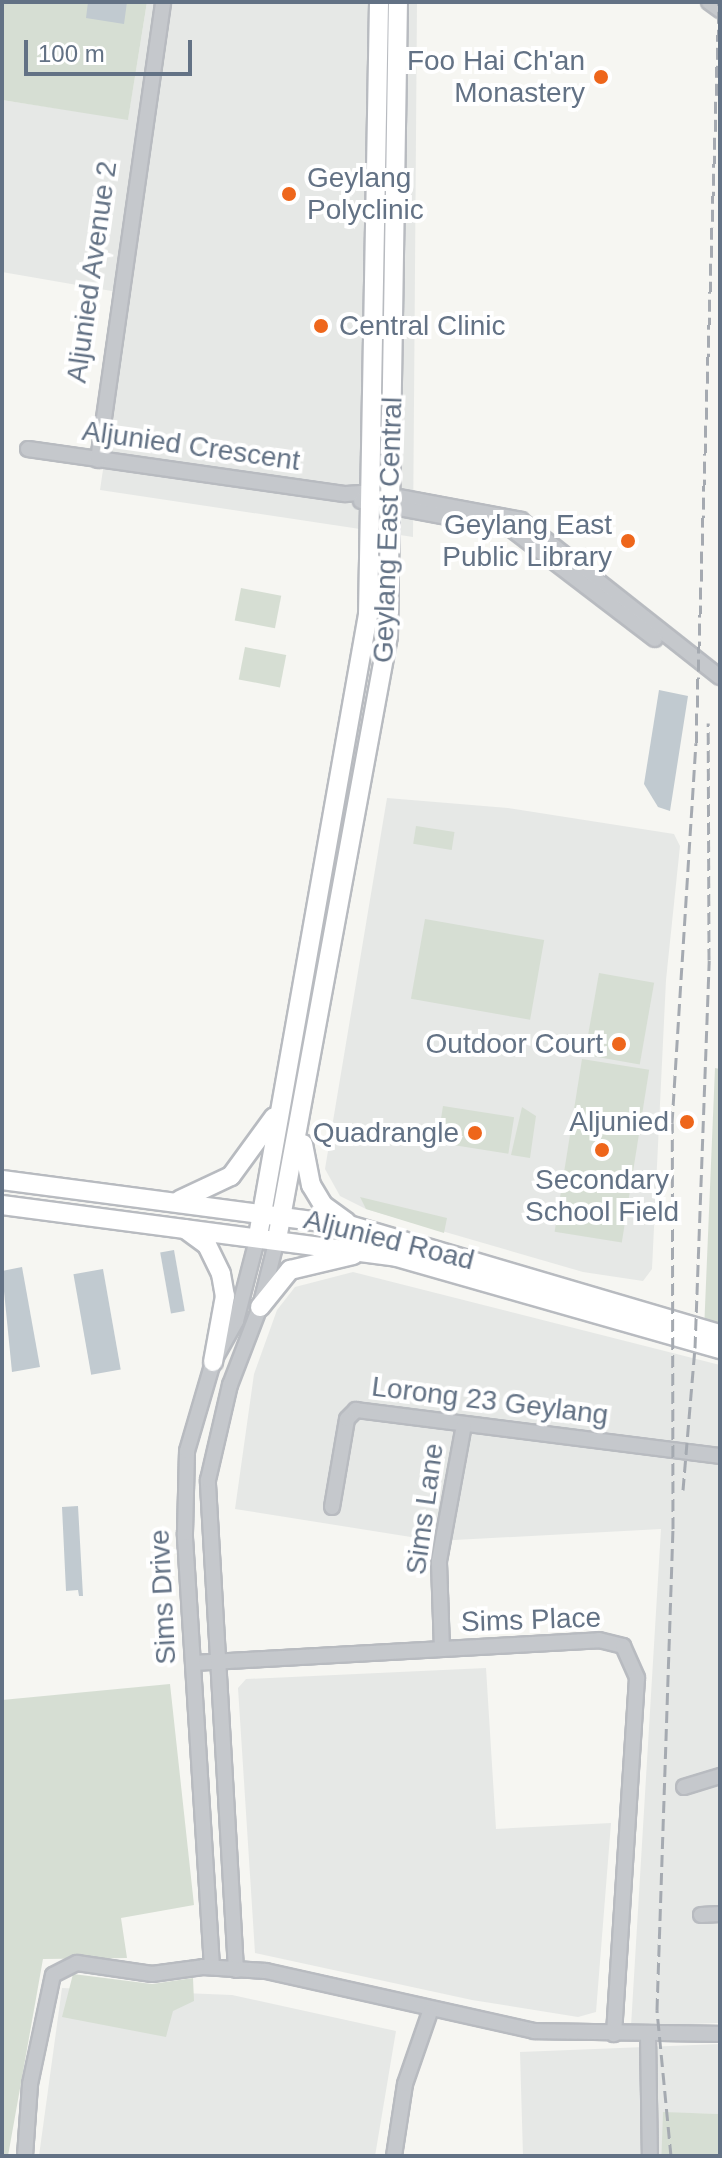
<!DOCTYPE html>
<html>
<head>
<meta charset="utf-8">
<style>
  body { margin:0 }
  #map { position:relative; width:722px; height:2158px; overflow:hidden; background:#f6f6f2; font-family:Helvetica,sans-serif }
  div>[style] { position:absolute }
  .built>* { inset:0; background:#e6e8e6 }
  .green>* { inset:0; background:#d6ded3; transform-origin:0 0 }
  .water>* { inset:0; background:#c1cad0; transform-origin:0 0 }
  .roads { filter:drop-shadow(2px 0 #b8bbc0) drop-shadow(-2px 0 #b8bbc0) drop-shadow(0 2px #b8bbc0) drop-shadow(0 -2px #b8bbc0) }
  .minor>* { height:14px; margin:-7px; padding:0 7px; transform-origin:7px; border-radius:7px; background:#c5c8cc }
  .major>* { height:18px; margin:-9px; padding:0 9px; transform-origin:9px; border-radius:9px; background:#fff }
  .rail>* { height:3px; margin-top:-1.5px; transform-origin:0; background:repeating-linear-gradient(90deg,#a5aab1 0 12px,transparent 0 18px) }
  .dots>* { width:22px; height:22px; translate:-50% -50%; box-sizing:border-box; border:4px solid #fff; border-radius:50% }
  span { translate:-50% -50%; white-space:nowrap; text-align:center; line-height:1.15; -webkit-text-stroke:8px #fff; paint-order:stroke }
  .poi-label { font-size:28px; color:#637285 }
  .right { translate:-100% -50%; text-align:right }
  .left { translate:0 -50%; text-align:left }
  .street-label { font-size:28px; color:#637285 }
  .frame { position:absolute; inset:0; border:4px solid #637285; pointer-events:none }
  .scale { position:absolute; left:24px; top:40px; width:168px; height:36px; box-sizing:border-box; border:4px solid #637285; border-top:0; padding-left:10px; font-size:24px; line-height:28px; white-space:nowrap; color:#637285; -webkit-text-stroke:6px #fff; paint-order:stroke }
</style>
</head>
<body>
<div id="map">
  <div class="built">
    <div style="clip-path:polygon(147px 2px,417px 2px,413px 537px,100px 490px,129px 294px,2px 272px,2px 100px,128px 119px)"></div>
    <div style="clip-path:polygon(387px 798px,508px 808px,674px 834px,680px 846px,666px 980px,652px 1269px,643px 1281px,583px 1272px,366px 1209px,340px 1196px,325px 1169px)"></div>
    <div style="clip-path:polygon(353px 1272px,720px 1365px,720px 2023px,631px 2026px,661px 1529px,436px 1541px,235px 1509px,254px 1374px,277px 1310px,295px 1287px)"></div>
    <div style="clip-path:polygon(486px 1668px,496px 1829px,611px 1823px,596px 2012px,578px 2017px,472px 2000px,255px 1953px,238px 1688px,246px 1679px)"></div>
    <div style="clip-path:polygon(62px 1988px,232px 1995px,396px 2031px,375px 2156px,39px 2156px)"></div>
    <div style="clip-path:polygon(720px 2044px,720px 2114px,676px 2113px,675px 2156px,523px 2156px,520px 2052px)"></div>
  </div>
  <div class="green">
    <div style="clip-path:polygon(2px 2px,147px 2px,128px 120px,2px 100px)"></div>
    <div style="left:241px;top:588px;width:41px;height:33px;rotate:11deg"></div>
    <div style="left:245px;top:647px;width:42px;height:33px;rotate:11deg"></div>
    <div style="left:416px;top:826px;width:39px;height:18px;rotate:9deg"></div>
    <div style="left:425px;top:919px;width:121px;height:81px;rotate:10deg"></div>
    <div style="left:599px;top:973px;width:56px;height:83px;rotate:10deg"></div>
    <div style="left:582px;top:1059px;width:68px;height:175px;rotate:9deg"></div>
    <div style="clip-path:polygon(715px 1068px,720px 1069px,720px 1334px,704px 1331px)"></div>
    <div style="left:443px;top:1106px;width:72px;height:37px;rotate:9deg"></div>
    <div style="clip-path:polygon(522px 1107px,536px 1116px,530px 1158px,511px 1155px)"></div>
    <div style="clip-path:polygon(360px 1197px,447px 1218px,444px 1233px,366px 1209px)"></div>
    <div style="clip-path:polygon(170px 1684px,194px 1905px,121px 1918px,127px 1958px,43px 1959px,8px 2156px,2px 2156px,2px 1700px)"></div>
    <div style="clip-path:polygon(73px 1974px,152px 1984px,193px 1978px,194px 2001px,173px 2011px,166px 2037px,62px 2017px)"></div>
    <div style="left:663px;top:2112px;width:57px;height:44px;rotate:2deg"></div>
  </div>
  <div class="water">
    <div style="clip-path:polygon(88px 2px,127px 2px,124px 24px,86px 18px)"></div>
    <div style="clip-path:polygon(659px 690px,688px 696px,670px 811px,658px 807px,644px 784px)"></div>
    <div style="left:174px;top:1250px;width:62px;height:14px;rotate:80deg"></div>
    <div style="clip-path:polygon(22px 1267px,40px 1367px,12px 1372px,2px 1271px)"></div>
    <div style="left:103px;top:1269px;width:102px;height:30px;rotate:80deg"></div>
    <div style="clip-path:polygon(78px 1506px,83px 1596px,79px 1596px,78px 1590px,66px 1591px,62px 1507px)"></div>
  </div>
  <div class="roads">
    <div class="minor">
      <div style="left:709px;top:2px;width:14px;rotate:36deg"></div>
      <div style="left:28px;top:449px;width:321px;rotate:8.1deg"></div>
      <div style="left:346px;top:494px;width:26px;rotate:-4deg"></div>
      <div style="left:372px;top:492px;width:152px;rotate:10.6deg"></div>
      <div style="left:521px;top:520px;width:253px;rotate:38.3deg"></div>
      <div style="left:98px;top:460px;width:463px;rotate:-81.9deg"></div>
      <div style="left:361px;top:501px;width:153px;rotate:10.6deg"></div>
      <div style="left:511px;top:529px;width:181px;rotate:37.4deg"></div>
      <div style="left:332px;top:1507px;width:89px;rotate:-80.3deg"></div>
      <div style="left:347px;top:1419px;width:13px;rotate:-45deg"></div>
      <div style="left:356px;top:1410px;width:367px;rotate:7.2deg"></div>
      <div style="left:442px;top:1649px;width:88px;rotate:-92deg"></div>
      <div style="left:439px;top:1561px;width:138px;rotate:-79.6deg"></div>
      <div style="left:193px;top:1663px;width:407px;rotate:-3.2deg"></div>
      <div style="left:599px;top:1640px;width:25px;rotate:14deg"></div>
      <div style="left:623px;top:1646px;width:35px;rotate:66deg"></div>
      <div style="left:637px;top:1678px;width:357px;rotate:93.7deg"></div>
      <div style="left:684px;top:1787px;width:38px;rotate:-17deg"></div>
      <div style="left:701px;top:1915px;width:19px;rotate:-3deg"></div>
      <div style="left:212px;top:1967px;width:435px;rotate:-93.6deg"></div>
      <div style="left:185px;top:1533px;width:82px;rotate:-88.6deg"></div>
      <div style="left:187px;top:1451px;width:93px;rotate:-73.7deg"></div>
      <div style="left:213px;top:1362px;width:47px;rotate:-60.7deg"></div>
      <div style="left:236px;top:1321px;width:88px;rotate:-75.5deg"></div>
      <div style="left:236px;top:1970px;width:491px;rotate:-93.3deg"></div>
      <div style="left:208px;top:1480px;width:98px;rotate:-77deg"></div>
      <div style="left:230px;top:1385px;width:84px;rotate:-69deg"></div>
      <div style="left:260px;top:1307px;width:70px;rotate:-76deg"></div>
      <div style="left:648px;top:2035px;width:121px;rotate:89.1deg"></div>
      <div style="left:25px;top:2156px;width:72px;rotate:-86deg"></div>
      <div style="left:30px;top:2084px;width:111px;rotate:-78.1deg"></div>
      <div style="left:53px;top:1975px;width:27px;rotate:-27deg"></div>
      <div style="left:77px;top:1963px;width:76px;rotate:8.3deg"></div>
      <div style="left:152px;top:1974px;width:51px;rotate:-7.8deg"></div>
      <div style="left:203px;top:1967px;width:63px;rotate:3.6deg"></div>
      <div style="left:266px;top:1971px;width:275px;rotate:12.6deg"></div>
      <div style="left:534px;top:2031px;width:186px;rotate:0.9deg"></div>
      <div style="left:394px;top:2156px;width:73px;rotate:-81.3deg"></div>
      <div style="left:405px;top:2084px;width:76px;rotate:-70.9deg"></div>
    </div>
    <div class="major">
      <div style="left:303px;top:1144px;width:42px;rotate:79deg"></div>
      <div style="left:311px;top:1185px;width:23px;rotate:59deg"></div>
      <div style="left:323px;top:1205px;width:29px;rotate:36deg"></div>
      <div style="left:2px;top:1180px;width:353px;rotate:7.5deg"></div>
      <div style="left:352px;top:1226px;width:384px;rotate:16.4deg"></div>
      <div style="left:180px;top:1200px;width:56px;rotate:-25.2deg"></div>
      <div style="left:231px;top:1176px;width:73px;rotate:-53.9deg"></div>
      <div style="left:2px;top:1205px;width:398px;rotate:7.5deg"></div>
      <div style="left:397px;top:1257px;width:336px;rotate:15.9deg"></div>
      <div style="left:185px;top:1229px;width:27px;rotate:36deg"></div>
      <div style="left:207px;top:1245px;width:32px;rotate:64deg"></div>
      <div style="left:221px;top:1274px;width:22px;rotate:80deg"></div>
      <div style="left:225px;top:1296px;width:67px;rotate:100.3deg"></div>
      <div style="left:258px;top:1236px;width:631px;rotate:-79.96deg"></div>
      <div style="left:368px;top:615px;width:613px;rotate:-88.97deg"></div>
      <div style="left:277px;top:1239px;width:613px;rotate:-79.57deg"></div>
      <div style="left:388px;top:636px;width:634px;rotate:-89.1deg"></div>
      <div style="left:260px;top:1307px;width:48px;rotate:-51deg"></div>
      <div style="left:290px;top:1270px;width:65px;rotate:-13.4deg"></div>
    </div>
  </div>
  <div class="rail">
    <div style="left:683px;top:1490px;width:143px;rotate:-85.2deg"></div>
    <div style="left:695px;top:1348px;width:388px;rotate:-87.9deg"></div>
    <div style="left:709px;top:960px;width:237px;rotate:-90.2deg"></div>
    <div style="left:671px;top:2156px;width:147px;rotate:-95.5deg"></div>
    <div style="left:657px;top:2010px;width:481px;rotate:-88.1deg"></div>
    <div style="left:673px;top:1529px;width:406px;rotate:-90.1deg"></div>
    <div style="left:672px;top:1123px;width:381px;rotate:-86.4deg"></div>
    <div style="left:696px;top:743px;width:741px;rotate:-88.22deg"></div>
  </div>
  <div class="dots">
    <div style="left:601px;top:77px;background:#ee661b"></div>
    <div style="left:289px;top:194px;background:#ee661b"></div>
    <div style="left:321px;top:326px;background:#ee661b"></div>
    <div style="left:628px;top:541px;background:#ee661b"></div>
    <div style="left:619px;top:1044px;background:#ee661b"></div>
    <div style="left:687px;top:1122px;background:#ee661b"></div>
    <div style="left:475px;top:1133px;background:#ee661b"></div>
    <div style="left:602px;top:1150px;background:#ee661b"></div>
  </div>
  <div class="poi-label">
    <span class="right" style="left:585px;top:77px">Foo Hai Ch'an<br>Monastery</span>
    <span class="left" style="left:307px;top:194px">Geylang<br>Polyclinic</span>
    <span class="left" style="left:339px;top:326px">Central Clinic</span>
    <span class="right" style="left:612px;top:541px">Geylang East<br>Public Library</span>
    <span class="right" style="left:603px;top:1044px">Outdoor Court</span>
    <span class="right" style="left:669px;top:1122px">Aljunied</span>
    <span class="right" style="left:459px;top:1133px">Quadrangle</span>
    <span style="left:602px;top:1196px">Secondary<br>School Field</span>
  </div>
  <div class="street-label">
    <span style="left:92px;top:272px;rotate:-82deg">Aljunied Avenue 2</span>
    <span style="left:191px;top:446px;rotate:8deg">Aljunied Crescent</span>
    <span style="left:388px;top:530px;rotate:-88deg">Geylang East Central</span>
    <span style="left:389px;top:1240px;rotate:14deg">Aljunied Road</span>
    <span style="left:490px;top:1401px;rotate:7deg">Lorong 23 Geylang</span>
    <span style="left:425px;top:1509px;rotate:-82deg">Sims Lane</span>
    <span style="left:163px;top:1597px;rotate:-93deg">Sims Drive</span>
    <span style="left:531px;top:1620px;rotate:-2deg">Sims Place</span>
  </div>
  <div class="frame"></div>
  <div class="scale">100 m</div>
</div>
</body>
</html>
